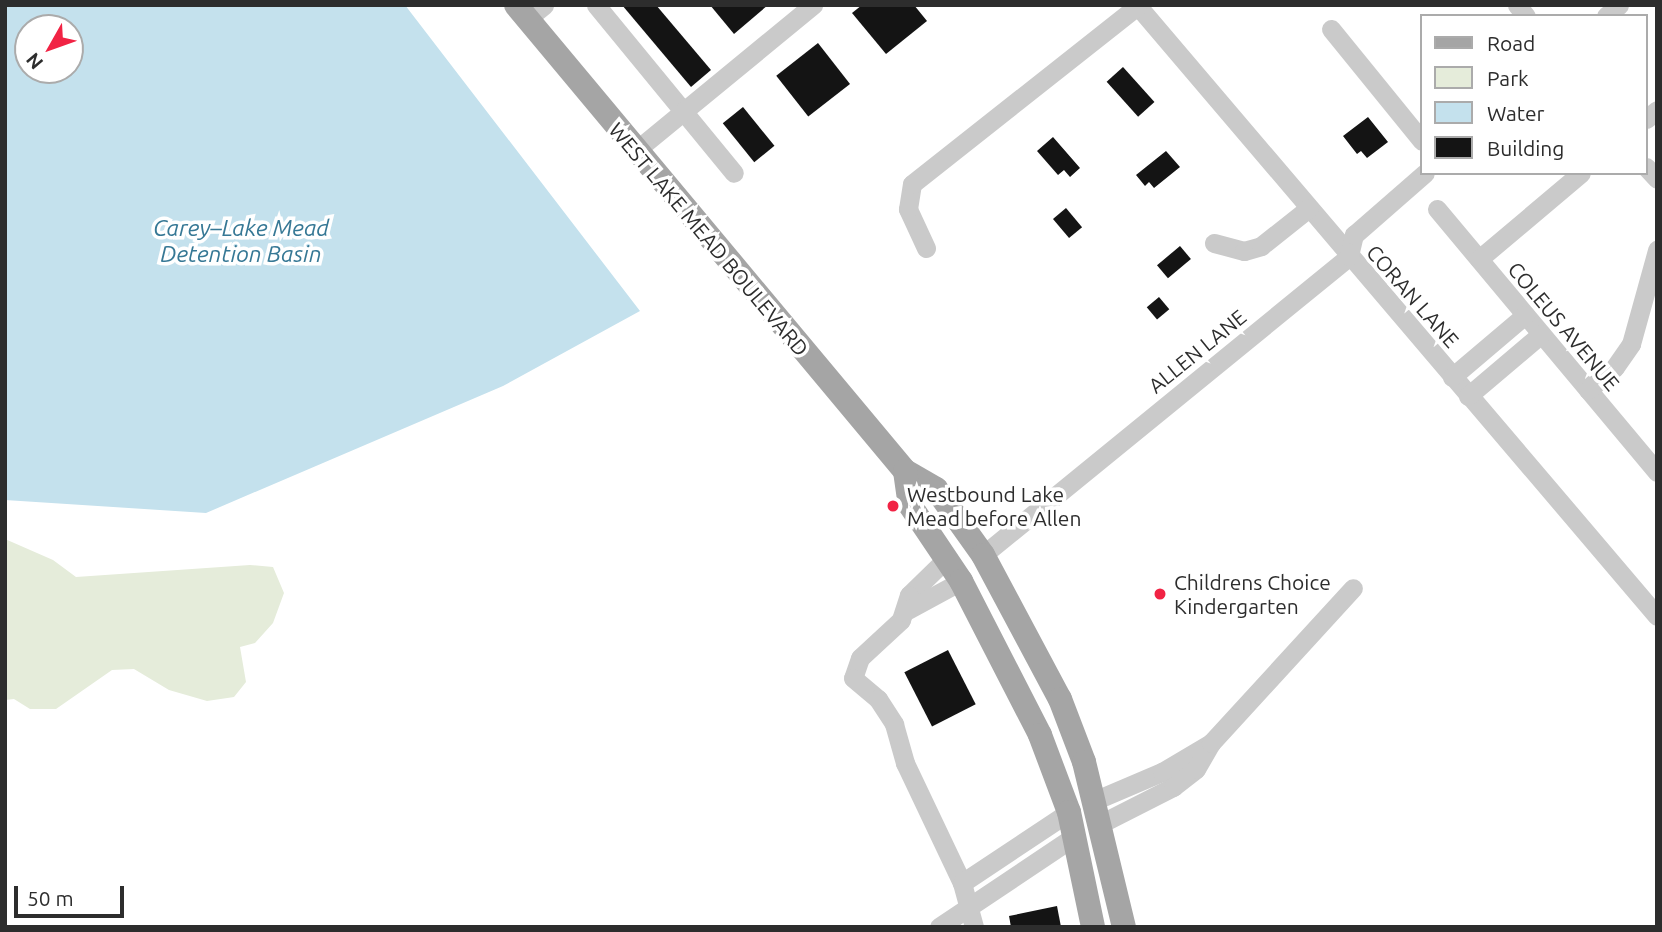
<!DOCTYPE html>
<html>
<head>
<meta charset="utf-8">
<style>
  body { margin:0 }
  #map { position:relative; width:1662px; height:932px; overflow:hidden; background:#fff; font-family:Ubuntu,sans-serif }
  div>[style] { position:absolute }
  .green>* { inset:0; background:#e5ecda }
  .water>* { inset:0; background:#c4e1ed }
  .building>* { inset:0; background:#141414; transform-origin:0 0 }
  .minor>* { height:19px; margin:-9.5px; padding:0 9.5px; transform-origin:9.5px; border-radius:9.5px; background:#cacaca }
  .major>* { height:24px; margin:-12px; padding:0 12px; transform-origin:12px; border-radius:12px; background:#a5a5a5 }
  .dots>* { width:19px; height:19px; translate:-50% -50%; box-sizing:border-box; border:4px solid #fff; border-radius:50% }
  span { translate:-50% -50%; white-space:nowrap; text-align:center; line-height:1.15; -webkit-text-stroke:7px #fff; paint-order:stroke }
  .street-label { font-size:21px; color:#2d2d2d }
  .poi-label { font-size:21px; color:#2d2d2d }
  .left { translate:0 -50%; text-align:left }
  .water-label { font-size:23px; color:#367895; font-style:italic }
  .frame { position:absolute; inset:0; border:7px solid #2d2d2d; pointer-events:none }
  .legend { position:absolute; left:1420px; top:14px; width:228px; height:161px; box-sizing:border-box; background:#fff; border:2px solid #ababab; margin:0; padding:9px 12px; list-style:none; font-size:21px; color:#2d2d2d }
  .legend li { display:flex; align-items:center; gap:14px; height:35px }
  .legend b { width:35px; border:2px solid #ababab }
  .north { position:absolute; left:14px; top:14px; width:70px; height:70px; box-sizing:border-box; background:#fff; border:2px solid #ababab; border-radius:50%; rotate:230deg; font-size:19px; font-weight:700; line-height:28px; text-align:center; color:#2d2d2d }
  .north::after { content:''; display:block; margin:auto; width:24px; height:32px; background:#f12344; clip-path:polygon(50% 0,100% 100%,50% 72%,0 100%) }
  .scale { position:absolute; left:14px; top:886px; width:110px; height:32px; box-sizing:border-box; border:4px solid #2d2d2d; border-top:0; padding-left:9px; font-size:21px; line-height:24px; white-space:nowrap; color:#2d2d2d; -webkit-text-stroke:5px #fff; paint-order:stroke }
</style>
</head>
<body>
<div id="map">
  <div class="green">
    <div style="clip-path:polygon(5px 539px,53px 560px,76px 577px,250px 565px,273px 567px,284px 593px,273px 623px,255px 643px,240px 647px,246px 682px,234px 697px,207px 701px,169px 690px,134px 669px,112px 670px,56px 709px,30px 709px,14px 699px,5px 700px)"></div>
  </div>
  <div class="water">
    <div style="clip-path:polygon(evenodd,5px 5px,405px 5px,640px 311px,503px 386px,206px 513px,5px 500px,5px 5px,28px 28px,70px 28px,70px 70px,28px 70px,28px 28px)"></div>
  </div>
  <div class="building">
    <div style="clip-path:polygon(622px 5px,656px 5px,711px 70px,691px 87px)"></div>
    <div style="clip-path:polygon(710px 5px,768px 5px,734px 34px)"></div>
    <div style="clip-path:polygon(862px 5px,914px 5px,927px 21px,886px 54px,852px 13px)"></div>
    <div style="left:818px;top:43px;width:52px;height:53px;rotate:52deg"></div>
    <div style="left:1123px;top:67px;width:47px;height:22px;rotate:48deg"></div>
    <div style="left:743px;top:107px;width:50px;height:26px;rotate:51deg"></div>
    <div style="clip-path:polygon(1368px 117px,1388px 142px,1367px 158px,1361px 151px,1357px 154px,1343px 136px)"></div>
    <div style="clip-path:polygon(1053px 137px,1080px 168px,1070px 177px,1064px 170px,1058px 175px,1037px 151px)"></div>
    <div style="clip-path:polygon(1166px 151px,1180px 167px,1154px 188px,1149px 182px,1145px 186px,1136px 175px)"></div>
    <div style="left:1066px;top:208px;width:25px;height:17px;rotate:50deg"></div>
    <div style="left:1180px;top:246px;width:17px;height:30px;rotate:50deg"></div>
    <div style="left:1159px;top:297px;width:16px;height:16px;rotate:50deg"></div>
    <div style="left:948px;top:650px;width:61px;height:49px;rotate:63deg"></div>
    <div style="clip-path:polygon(1057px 906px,1061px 927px,1011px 927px,1009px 916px)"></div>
  </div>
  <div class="minor">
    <div style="left:596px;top:5px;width:217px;rotate:50.6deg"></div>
    <div style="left:1137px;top:5px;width:802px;rotate:49.6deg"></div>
    <div style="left:1517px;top:5px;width:14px;rotate:51deg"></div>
    <div style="left:1606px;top:16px;width:17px;rotate:-40deg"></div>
    <div style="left:527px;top:19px;width:22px;rotate:-39deg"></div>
    <div style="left:1331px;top:29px;width:144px;rotate:50.9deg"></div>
    <div style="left:1646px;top:119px;width:14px;rotate:-39deg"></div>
    <div style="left:634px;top:152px;width:232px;rotate:-39.4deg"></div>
    <div style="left:1646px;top:167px;width:16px;rotate:47deg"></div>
    <div style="left:1437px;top:209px;width:343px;rotate:50.1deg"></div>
    <div style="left:1214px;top:243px;width:31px;rotate:15deg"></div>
    <div style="left:1244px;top:251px;width:18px;rotate:-16deg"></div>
    <div style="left:1261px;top:246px;width:61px;rotate:-38.4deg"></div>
    <div style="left:926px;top:248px;width:43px;rotate:-114.8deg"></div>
    <div style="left:908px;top:209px;width:25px;rotate:-81deg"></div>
    <div style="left:912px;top:184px;width:287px;rotate:-38.3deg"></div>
    <div style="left:1479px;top:259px;width:133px;rotate:-40.1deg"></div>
    <div style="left:1452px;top:377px;width:96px;rotate:-40.3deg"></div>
    <div style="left:1588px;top:390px;width:35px;rotate:-40deg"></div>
    <div style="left:1615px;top:367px;width:28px;rotate:-55deg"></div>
    <div style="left:1631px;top:344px;width:98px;rotate:-74.5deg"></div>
    <div style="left:1468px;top:396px;width:96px;rotate:-40.3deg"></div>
    <div style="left:983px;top:555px;width:473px;rotate:-39.2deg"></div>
    <div style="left:1349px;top:256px;width:22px;rotate:-77deg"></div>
    <div style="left:1354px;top:235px;width:94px;rotate:-41.1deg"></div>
    <div style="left:947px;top:558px;width:53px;rotate:135.8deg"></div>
    <div style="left:909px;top:595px;width:26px;rotate:108deg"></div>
    <div style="left:901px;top:620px;width:56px;rotate:137.2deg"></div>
    <div style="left:860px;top:658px;width:21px;rotate:109deg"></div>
    <div style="left:853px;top:678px;width:33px;rotate:40deg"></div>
    <div style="left:878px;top:699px;width:30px;rotate:57deg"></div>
    <div style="left:894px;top:724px;width:41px;rotate:74.2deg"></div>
    <div style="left:905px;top:763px;width:133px;rotate:64.6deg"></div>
    <div style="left:962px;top:883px;width:46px;rotate:74.7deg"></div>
    <div style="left:904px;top:612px;width:65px;rotate:-28.5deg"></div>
    <div style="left:1096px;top:800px;width:72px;rotate:-23deg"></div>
    <div style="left:1162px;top:772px;width:57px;rotate:-30.6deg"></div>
    <div style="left:1102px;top:823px;width:80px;rotate:-26.9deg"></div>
    <div style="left:1173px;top:787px;width:29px;rotate:-38deg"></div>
    <div style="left:1196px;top:769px;width:30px;rotate:-60deg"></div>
    <div style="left:1211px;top:743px;width:210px;rotate:-47.5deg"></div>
    <div style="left:962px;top:883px;width:128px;rotate:-33.6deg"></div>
    <div style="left:939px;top:927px;width:164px;rotate:-33.8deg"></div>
  </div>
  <div class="major">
    <div style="left:516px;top:5px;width:607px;rotate:50.15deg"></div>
    <div style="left:905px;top:471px;width:36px;rotate:30deg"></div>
    <div style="left:936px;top:489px;width:81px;rotate:54.5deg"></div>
    <div style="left:983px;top:555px;width:163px;rotate:61.9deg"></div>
    <div style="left:1060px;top:699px;width:67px;rotate:69.1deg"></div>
    <div style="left:1084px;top:762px;width:170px;rotate:76.4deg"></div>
    <div style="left:905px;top:471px;width:34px;rotate:82deg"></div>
    <div style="left:910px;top:505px;width:92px;rotate:56.1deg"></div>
    <div style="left:961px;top:581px;width:173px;rotate:62.8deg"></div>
    <div style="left:1040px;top:735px;width:82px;rotate:69.4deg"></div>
    <div style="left:1069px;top:812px;width:117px;rotate:78.2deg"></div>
  </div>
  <div class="dots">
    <div style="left:893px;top:506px;background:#f12344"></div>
    <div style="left:1160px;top:594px;background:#f12344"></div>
  </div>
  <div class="street-label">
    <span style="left:709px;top:239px;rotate:50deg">WEST LAKE MEAD BOULEVARD</span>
    <span style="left:1413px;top:296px;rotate:49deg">CORAN LANE</span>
    <span style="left:1564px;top:326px;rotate:50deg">COLEUS AVENUE</span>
    <span style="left:1197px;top:351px;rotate:-39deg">ALLEN LANE</span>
  </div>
  <div class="poi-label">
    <span class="left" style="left:907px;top:506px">Westbound Lake<br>Mead before Allen</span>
    <span class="left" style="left:1174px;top:594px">Childrens Choice<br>Kindergarten</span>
  </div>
  <div class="water-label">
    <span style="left:241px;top:241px">Carey–Lake Mead<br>Detention Basin</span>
  </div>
  <div class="frame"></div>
  <ul class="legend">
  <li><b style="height:9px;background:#a5a5a5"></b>Road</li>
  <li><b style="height:19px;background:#e5ecda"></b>Park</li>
  <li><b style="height:19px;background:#c4e1ed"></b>Water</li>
  <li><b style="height:19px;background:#141414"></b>Building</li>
  </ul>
  <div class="north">N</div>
  <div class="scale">50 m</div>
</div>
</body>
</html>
